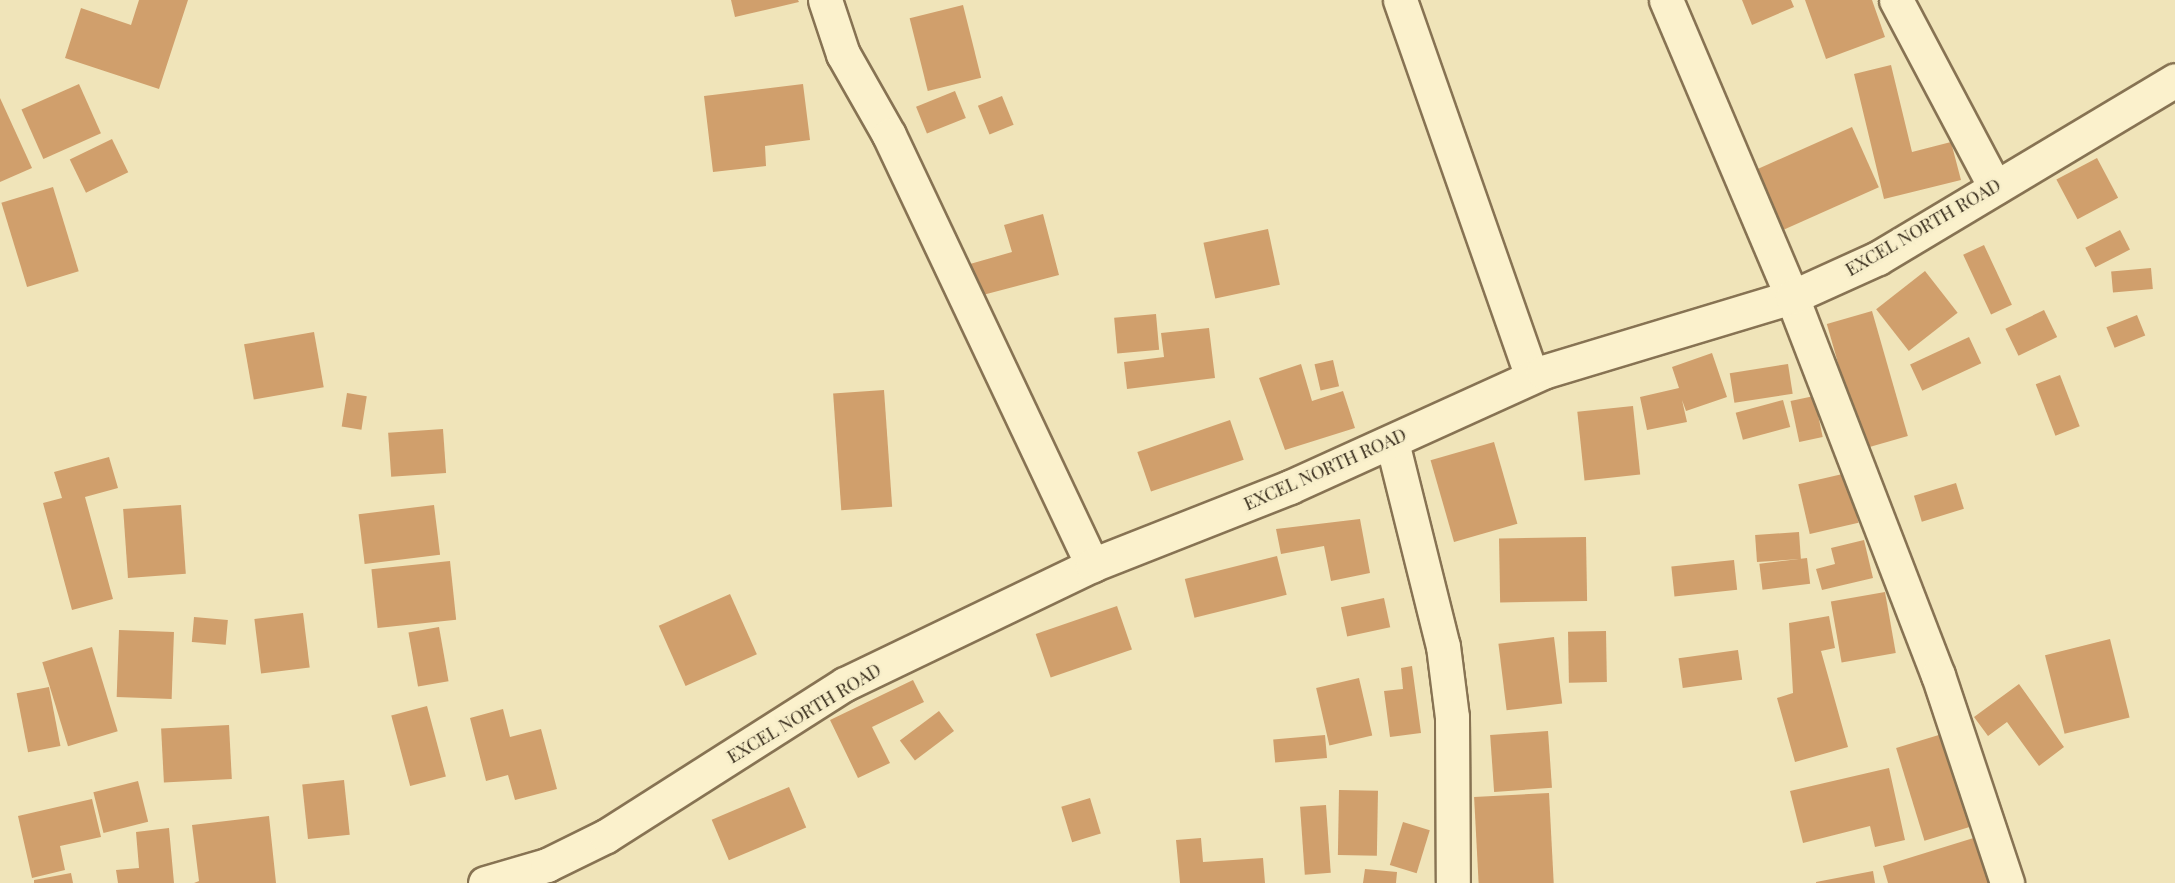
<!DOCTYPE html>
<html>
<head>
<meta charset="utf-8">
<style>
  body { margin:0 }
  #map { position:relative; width:2175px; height:883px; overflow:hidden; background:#f0e4b9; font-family:"Playfair Display",serif }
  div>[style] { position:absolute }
  .building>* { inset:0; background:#d09f6c; transform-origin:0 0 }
  .roads { filter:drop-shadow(2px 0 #877353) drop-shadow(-2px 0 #877353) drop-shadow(0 2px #877353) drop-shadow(0 -2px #877353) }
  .street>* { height:33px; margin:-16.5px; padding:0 16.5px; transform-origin:16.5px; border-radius:16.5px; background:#fbf1cc }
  span { translate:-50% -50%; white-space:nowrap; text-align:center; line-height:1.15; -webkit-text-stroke:5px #f7eec9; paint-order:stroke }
  .street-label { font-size:18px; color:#342919 }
</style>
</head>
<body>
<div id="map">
  <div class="building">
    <div style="clip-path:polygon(139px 0,188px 0,159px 89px,65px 58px,81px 8px,131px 25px)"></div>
    <div style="clip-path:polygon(731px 0,798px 0,799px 2px,735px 17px)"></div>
    <div style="clip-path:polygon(1742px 0,1791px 0,1794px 7px,1752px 25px)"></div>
    <div style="clip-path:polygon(1805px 0,1872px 0,1885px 37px,1826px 59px)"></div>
    <div style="left:963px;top:5px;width:75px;height:55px;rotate:76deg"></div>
    <div style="clip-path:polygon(1891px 65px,1912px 152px,1951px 142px,1961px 180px,1884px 199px,1854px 74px)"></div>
    <div style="left:79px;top:84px;width:54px;height:63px;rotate:66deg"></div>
    <div style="clip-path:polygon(803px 84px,810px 140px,765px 146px,766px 166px,713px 172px,704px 96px)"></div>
    <div style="left:955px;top:91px;width:29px;height:42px;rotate:68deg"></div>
    <div style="left:1002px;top:96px;width:31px;height:26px;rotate:68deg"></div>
    <div style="clip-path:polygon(0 98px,32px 168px,0 182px)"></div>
    <div style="left:1852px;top:127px;width:66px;height:113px;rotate:66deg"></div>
    <div style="left:112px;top:139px;width:37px;height:47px;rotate:64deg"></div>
    <div style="left:2097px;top:158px;width:45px;height:46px;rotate:62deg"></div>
    <div style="left:53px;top:187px;width:88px;height:54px;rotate:73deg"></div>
    <div style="clip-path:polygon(1043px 214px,1059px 275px,979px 296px,970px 264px,1012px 252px,1004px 225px)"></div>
    <div style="left:1268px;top:229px;width:57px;height:66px;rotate:78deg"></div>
    <div style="left:2120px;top:230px;width:22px;height:39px;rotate:63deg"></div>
    <div style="left:1984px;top:245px;width:66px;height:23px;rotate:65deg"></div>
    <div style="left:2151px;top:268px;width:21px;height:40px;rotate:85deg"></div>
    <div style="left:1925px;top:271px;width:53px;height:62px;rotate:52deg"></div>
    <div style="left:2044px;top:310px;width:30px;height:43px;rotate:64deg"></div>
    <div style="left:1872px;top:311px;width:130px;height:47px;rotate:74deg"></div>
    <div style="left:1156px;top:314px;width:36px;height:42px;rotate:85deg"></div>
    <div style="left:2137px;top:315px;width:22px;height:33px;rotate:68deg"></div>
    <div style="clip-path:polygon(1209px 328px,1215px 378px,1127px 389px,1124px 362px,1164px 357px,1161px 333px)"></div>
    <div style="left:314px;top:332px;width:56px;height:71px;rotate:80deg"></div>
    <div style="left:1969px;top:337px;width:29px;height:65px;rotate:65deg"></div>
    <div style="clip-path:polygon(1712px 353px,1727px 397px,1686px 411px,1682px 400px,1687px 422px,1647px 430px,1640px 397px,1679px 388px,1672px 367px)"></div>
    <div style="left:1333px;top:360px;width:27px;height:19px;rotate:77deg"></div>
    <div style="clip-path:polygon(1301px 364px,1312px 401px,1343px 391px,1355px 428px,1285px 450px,1259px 378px)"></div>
    <div style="left:1788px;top:364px;width:30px;height:59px;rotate:81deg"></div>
    <div style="left:2060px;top:375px;width:55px;height:26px;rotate:69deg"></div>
    <div style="left:884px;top:390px;width:117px;height:51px;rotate:86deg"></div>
    <div style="left:347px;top:393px;width:20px;height:34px;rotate:9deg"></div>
    <div style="left:1814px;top:396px;width:42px;height:24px;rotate:78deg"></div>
    <div style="left:1783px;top:400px;width:28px;height:49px;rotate:75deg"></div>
    <div style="left:1633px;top:406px;width:69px;height:56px;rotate:84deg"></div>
    <div style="left:1230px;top:420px;width:42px;height:98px;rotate:71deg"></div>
    <div style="left:443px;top:429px;width:44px;height:55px;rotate:86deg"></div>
    <div style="left:1494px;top:442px;width:85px;height:66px;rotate:74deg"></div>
    <div style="clip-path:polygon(109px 457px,118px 488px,85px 497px,113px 599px,72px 610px,43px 503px,62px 498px,54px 472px)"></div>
    <div style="left:1847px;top:473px;width:51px;height:50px;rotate:77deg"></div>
    <div style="left:1956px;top:483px;width:27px;height:44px;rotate:73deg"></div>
    <div style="left:181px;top:505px;width:69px;height:58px;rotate:86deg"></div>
    <div style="left:434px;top:505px;width:50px;height:76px;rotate:83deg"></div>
    <div style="clip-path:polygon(1360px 519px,1370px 573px,1331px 581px,1324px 546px,1281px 554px,1276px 529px)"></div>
    <div style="left:1799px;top:532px;width:27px;height:44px;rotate:86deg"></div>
    <div style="left:1586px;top:537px;width:64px;height:87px;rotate:89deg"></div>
    <div style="clip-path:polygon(1864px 540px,1873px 578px,1822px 590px,1816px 569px,1835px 564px,1831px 548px)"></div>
    <div style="left:1277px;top:556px;width:40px;height:95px;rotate:76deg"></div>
    <div style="left:1807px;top:558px;width:26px;height:48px;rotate:83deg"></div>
    <div style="left:1734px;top:560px;width:30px;height:63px;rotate:84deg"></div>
    <div style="left:450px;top:561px;width:59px;height:79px;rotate:84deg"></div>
    <div style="left:1885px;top:592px;width:62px;height:55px;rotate:80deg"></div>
    <div style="left:730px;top:594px;width:66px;height:78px;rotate:66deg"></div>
    <div style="left:1384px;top:598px;width:30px;height:44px;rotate:78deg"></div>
    <div style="left:1117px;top:606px;width:46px;height:86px;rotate:71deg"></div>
    <div style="left:303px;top:613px;width:55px;height:49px;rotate:83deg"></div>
    <div style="clip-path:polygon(1829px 616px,1835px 648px,1821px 651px,1848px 747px,1795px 762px,1777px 698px,1793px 693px,1789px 623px)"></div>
    <div style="left:194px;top:617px;width:34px;height:25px;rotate:5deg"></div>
    <div style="left:439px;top:627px;width:55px;height:31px;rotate:80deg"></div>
    <div style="left:119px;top:630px;width:55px;height:67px;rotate:2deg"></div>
    <div style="left:1606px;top:631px;width:51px;height:38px;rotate:89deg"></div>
    <div style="left:1554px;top:637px;width:67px;height:56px;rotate:83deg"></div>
    <div style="left:2110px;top:639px;width:81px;height:67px;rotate:76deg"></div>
    <div style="left:92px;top:647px;width:88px;height:52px;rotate:73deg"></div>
    <div style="left:1738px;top:650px;width:30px;height:60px;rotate:82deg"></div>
    <div style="clip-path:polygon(1412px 666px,1421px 733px,1390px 737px,1384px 691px,1403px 689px,1401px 668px)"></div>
    <div style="left:1359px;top:678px;width:59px;height:44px;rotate:77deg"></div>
    <div style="clip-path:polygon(913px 680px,924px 702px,872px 727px,890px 763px,858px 778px,830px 720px)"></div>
    <div style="clip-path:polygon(2019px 684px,2064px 747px,2039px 766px,2007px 722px,1988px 736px,1974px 717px)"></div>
    <div style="left:49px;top:687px;width:60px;height:33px;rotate:79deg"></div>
    <div style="left:427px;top:706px;width:73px;height:37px;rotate:75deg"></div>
    <div style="clip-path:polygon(503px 709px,510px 737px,541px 729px,557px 789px,515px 800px,508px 775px,486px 781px,470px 718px)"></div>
    <div style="left:939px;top:711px;width:25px;height:49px;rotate:53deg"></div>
    <div style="left:229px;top:725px;width:54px;height:68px;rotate:87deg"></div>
    <div style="left:1548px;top:731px;width:57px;height:58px;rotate:86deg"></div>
    <div style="left:1942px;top:734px;width:97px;height:48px;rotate:73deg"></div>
    <div style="left:1325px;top:735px;width:23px;height:52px;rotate:85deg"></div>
    <div style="clip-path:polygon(1889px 768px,1905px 840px,1875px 847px,1870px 826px,1803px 843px,1790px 791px)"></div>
    <div style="left:344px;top:780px;width:55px;height:42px;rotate:84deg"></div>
    <div style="left:138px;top:781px;width:42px;height:46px;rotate:76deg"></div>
    <div style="left:789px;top:787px;width:44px;height:84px;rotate:67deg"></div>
    <div style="left:1339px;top:790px;width:39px;height:65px;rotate:1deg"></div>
    <div style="left:1549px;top:793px;width:90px;height:75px;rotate:87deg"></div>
    <div style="left:1090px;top:798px;width:37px;height:30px;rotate:73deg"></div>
    <div style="clip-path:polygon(92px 799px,101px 837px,60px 846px,65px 870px,32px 878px,18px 816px)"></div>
    <div style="left:1326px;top:805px;width:68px;height:26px;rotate:86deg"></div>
    <div style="clip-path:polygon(269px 816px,276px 883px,194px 883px,199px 881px,192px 825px)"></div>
    <div style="left:1403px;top:822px;width:28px;height:45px;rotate:17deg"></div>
    <div style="clip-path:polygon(169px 828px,174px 883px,118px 883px,116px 870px,139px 868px,136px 832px)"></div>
    <div style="clip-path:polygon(1980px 836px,1993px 883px,1888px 883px,1883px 866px)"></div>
    <div style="clip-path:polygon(1201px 838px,1203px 862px,1263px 858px,1265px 883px,1180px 883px,1176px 840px)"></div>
    <div style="clip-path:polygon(1365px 869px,1397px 872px,1396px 883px,1363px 883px)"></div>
    <div style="clip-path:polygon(1873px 871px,1875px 883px,1816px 883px,1816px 882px)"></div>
    <div style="clip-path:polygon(71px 873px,73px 883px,34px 883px,34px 880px)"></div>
  </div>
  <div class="roads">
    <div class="street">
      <div style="left:825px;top:0;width:57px;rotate:71.6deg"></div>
      <div style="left:843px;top:54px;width:93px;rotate:60.4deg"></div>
      <div style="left:889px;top:135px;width:476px;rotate:64.7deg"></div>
      <div style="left:1400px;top:0;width:398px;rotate:70.7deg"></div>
      <div style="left:1666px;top:0;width:323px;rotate:67deg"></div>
      <div style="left:1792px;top:297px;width:405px;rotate:68.9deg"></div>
      <div style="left:1938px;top:675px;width:219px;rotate:71.6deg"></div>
      <div style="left:1896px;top:0;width:212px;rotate:62.1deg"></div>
      <div style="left:1392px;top:442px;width:210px;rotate:76deg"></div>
      <div style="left:1443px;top:646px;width:72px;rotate:82.8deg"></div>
      <div style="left:1452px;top:717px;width:166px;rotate:89.7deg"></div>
      <div style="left:485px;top:883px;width:65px;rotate:-16.2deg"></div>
      <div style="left:547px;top:865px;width:66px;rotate:-26.2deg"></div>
      <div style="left:606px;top:836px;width:283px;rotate:-32.5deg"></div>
      <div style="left:845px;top:684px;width:274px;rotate:-25.7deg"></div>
      <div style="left:1092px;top:565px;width:213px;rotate:-21.5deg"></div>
      <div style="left:1290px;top:487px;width:278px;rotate:-24.4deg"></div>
      <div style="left:1543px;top:372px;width:260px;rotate:-16.8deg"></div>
      <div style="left:1792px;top:297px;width:94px;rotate:-24.4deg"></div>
      <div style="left:1878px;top:258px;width:346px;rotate:-30.9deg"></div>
    </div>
  </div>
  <div class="street-label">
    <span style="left:1923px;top:227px;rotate:-30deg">EXCEL NORTH ROAD</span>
    <span style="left:1325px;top:469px;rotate:-24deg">EXCEL NORTH ROAD</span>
    <span style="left:804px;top:713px;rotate:-31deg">EXCEL NORTH ROAD</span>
  </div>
</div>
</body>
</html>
